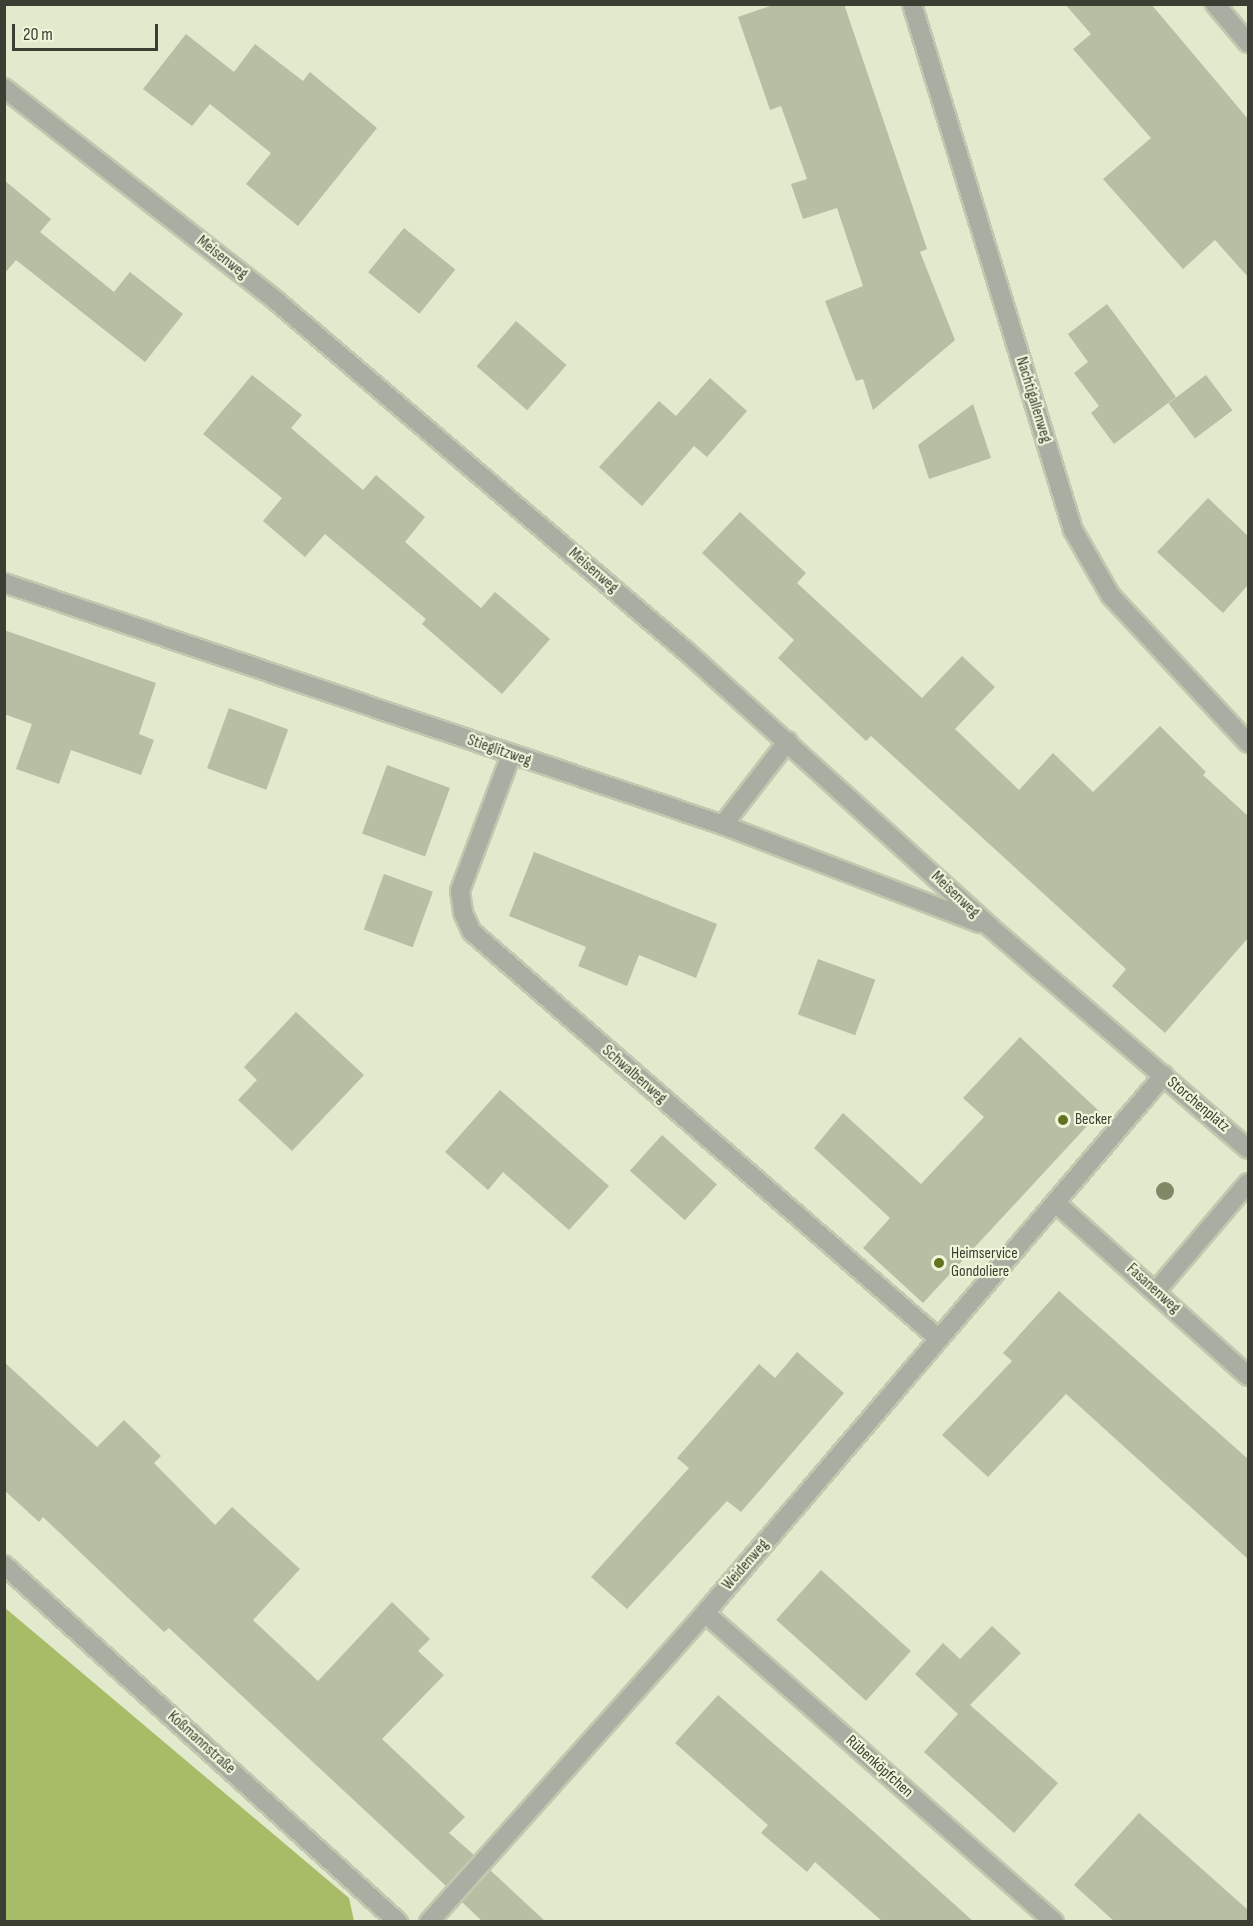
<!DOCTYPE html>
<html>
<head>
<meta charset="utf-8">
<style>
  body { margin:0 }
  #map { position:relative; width:1253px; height:1926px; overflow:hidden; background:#e2eace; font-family:"Sofia Sans Condensed",sans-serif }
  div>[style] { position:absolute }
  .forest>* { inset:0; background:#a8bc68 }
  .building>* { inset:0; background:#b6bea3; transform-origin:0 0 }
  .roads { filter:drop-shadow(2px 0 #c1c8af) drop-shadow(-2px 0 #c1c8af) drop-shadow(0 2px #c1c8af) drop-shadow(0 -2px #c1c8af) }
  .lane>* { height:18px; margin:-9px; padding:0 9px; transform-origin:9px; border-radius:9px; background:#aaada1 }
  .street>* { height:18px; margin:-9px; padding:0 9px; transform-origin:9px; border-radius:9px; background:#aaada1 }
  .trees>* { width:18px; height:18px; margin:-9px; border-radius:50%; background:#808868 }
  .dots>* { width:16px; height:16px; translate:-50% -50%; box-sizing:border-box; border:3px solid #eff7db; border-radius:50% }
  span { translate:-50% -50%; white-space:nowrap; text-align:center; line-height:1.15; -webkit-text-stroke:4.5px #eff7db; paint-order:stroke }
  .street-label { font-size:16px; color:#3b3e33 }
  .poi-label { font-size:16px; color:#3b3e33 }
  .left { translate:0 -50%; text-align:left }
  .frame { position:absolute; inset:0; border:6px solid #3b3e33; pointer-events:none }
  .scale { position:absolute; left:12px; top:24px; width:146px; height:27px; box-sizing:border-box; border:3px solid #3b3e33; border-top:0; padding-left:8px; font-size:18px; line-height:21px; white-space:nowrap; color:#3b3e33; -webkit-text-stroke:4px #eff7db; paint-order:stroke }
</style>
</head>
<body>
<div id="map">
  <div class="forest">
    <div style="clip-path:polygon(4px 1607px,349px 1898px,354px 1921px,5px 1921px)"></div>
  </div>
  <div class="building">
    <div style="clip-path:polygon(776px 4px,844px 4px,927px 249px,920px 252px,955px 340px,873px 410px,863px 379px,856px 381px,825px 301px,863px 286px,837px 208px,803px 219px,791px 184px,807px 179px,781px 106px,770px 110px,738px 17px)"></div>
    <div style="clip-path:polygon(1065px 4px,1151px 4px,1248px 119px,1248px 277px,1215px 240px,1183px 269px,1103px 179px,1151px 138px,1073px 49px,1091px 34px)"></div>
    <div style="clip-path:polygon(186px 34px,234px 72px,255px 44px,303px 81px,310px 72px,377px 128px,298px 226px,246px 184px,271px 153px,210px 104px,192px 126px,143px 89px)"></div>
    <div style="clip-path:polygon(4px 180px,51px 219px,40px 232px,114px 292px,130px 272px,183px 314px,145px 362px,16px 260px,4px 274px)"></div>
    <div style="left:404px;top:228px;width:66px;height:57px;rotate:39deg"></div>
    <div style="clip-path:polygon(1107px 304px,1176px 397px,1114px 444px,1091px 413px,1099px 406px,1074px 373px,1088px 362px,1068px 334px)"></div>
    <div style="left:516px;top:321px;width:67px;height:60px;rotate:41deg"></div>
    <div style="clip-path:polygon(252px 375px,302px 415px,291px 428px,363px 490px,376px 475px,425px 517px,405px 542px,481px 608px,495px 592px,550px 639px,502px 694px,422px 624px,426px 619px,325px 534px,305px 557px,263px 521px,282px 498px,203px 434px)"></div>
    <div style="left:1206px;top:375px;width:44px;height:47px;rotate:53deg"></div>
    <div style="clip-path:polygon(710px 378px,747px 411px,707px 457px,694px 446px,642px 506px,599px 467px,659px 401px,676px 416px)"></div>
    <div style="clip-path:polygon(973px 404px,991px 458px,929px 479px,918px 445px)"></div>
    <div style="clip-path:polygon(1208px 498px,1248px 536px,1248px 585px,1223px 613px,1157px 552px)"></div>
    <div style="clip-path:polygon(740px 512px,806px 573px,797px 583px,922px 698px,962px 656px,995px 687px,955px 729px,1019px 790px,1053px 753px,1093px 792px,1160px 726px,1206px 772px,1203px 775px,1248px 816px,1248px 938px,1165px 1033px,1112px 986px,1126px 969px,871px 736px,866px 741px,778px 658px,794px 640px,702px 553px)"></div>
    <div style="clip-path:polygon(4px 630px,156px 683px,139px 734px,154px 740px,141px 775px,71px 750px,59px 784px,16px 769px,32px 724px,4px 714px)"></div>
    <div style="left:229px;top:708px;width:63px;height:64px;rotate:20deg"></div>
    <div style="left:387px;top:765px;width:67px;height:73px;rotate:20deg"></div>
    <div style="clip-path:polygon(534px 852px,717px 924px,696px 978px,639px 955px,627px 986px,578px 966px,586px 947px,509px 916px)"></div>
    <div style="left:384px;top:874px;width:52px;height:59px;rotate:20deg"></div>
    <div style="left:818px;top:959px;width:61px;height:59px;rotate:20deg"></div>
    <div style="clip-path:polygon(296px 1012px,364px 1075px,292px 1151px,238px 1100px,257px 1080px,244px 1067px)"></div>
    <div style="clip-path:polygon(1020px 1037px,1100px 1112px,923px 1303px,863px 1248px,890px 1218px,814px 1148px,843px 1113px,921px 1184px,984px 1117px,963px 1098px)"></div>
    <div style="clip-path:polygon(500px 1090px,609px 1186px,569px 1230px,503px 1172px,488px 1190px,445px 1152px)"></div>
    <div style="left:662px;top:1135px;width:74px;height:48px;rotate:42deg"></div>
    <div style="clip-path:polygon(1059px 1291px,1248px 1459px,1248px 1559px,1066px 1394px,988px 1477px,942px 1435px,1012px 1361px,1003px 1353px)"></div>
    <div style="clip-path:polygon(797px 1352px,844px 1393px,741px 1512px,727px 1501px,627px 1609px,591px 1577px,689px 1468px,677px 1458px,759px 1364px,775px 1378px)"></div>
    <div style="clip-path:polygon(4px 1362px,97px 1447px,124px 1420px,161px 1456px,154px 1463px,215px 1525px,232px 1507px,300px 1569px,253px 1620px,318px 1681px,392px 1602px,430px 1639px,418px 1651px,444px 1675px,382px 1739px,465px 1817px,449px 1833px,474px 1855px,446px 1886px,169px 1628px,164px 1632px,43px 1517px,39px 1522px,4px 1490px)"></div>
    <div style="left:821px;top:1570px;width:121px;height:67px;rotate:42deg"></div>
    <div style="clip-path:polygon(992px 1626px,1021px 1653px,970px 1705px,1058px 1783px,1014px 1833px,924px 1752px,958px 1714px,915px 1674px,943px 1643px,960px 1659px)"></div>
    <div style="clip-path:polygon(718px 1695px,863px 1822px,974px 1922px,883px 1922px,815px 1862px,807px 1872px,761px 1833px,768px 1825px,675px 1743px)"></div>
    <div style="clip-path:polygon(1139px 1813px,1248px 1910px,1248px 1922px,1115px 1922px,1074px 1885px)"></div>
    <div style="clip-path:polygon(490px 1870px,546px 1922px,483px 1922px,462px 1902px)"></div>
  </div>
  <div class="roads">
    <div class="lane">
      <div style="left:511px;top:755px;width:145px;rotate:110.6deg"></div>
      <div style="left:460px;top:891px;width:22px;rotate:82deg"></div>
      <div style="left:463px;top:913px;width:21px;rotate:65deg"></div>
      <div style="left:472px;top:932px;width:619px;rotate:41.07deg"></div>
      <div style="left:723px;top:825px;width:106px;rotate:-52.3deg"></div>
    </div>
    <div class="street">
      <div style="left:912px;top:4px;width:550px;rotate:72.98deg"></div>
      <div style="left:1073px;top:530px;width:76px;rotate:60.1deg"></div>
      <div style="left:1111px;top:596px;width:201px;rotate:47deg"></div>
      <div style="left:1215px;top:4px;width:51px;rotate:49.8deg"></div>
      <div style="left:4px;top:88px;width:343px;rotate:38deg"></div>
      <div style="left:274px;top:299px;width:543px;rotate:40.52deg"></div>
      <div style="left:687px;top:652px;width:409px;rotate:42.2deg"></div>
      <div style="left:990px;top:927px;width:340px;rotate:40.7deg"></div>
      <div style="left:4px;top:583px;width:759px;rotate:18.6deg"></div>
      <div style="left:723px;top:825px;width:275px;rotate:20.9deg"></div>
      <div style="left:1057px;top:1204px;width:257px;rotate:42deg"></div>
      <div style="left:1156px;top:1291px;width:142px;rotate:-49.6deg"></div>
      <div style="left:4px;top:1565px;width:532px;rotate:42.18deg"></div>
      <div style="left:705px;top:1613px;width:466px;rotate:41.5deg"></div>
      <div style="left:429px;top:1922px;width:414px;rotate:-48.2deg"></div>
      <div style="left:705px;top:1613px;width:707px;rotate:-49.53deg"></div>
    </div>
  </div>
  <div class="trees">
    <div style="left:1165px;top:1191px"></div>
  </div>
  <div class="dots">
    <div style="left:1063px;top:1120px;background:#617220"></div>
    <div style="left:939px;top:1263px;background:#617220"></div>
  </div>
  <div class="street-label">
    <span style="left:222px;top:258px;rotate:38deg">Meisenweg</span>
    <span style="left:1033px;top:400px;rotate:73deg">Nachtigallenweg</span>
    <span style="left:593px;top:571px;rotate:41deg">Meisenweg</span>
    <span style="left:499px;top:751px;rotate:19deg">Stieglitzweg</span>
    <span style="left:955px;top:895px;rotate:43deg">Meisenweg</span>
    <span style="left:634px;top:1075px;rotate:41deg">Schwalbenweg</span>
    <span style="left:1198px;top:1105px;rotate:40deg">Storchenplatz</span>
    <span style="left:1153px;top:1289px;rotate:42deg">Fasanenweg</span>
    <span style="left:746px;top:1565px;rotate:-49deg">Weidenweg</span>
    <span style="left:201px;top:1743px;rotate:42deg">Koßmannstraße</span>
    <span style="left:879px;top:1767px;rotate:42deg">Rübenköpfchen</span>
  </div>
  <div class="poi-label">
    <span class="left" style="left:1075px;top:1120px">Becker</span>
    <span class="left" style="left:951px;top:1263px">Heimservice<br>Gondoliere</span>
  </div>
  <div class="frame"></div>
  <div class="scale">20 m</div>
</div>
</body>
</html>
